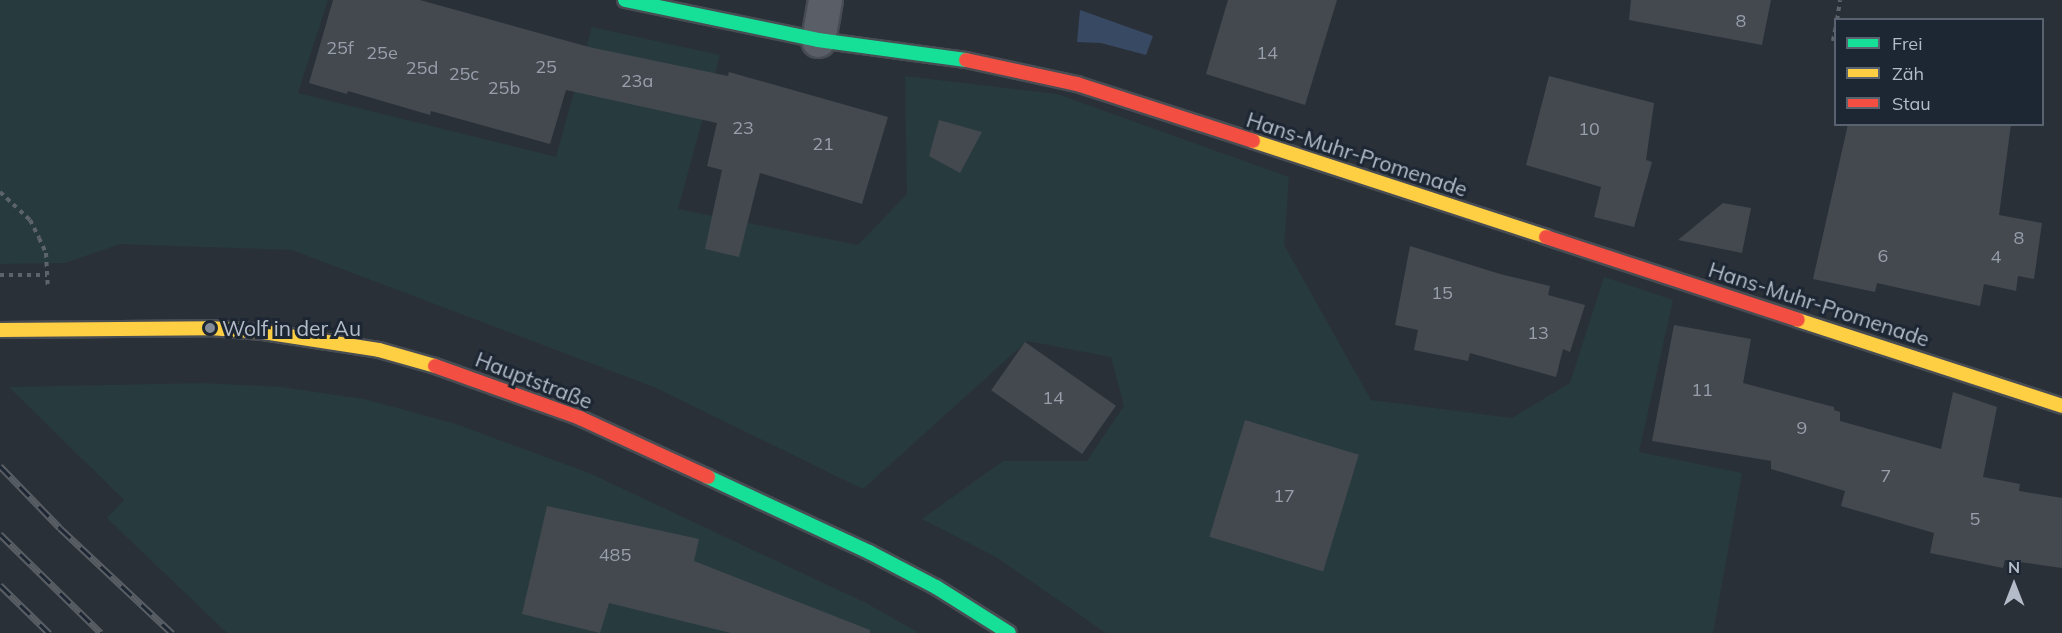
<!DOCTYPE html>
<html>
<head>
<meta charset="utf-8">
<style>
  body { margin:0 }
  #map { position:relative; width:2062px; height:633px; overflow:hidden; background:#2a3038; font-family:Mulish,sans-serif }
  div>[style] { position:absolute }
  .green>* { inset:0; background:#273a3e }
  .water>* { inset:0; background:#384963 }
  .building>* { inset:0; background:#444950; transform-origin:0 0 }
  .path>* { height:4px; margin-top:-2px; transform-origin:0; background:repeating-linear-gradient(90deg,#5d636a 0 4.5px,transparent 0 9px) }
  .roads { filter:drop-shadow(2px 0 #484c53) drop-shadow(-2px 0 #484c53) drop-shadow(0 2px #484c53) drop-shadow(0 -2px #484c53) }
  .street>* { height:33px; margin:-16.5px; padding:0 16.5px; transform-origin:16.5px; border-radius:16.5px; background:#5a5e66 }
  .fast>* { height:14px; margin:-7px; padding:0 7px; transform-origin:7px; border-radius:7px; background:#16e098 }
  .slow>* { height:14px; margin:-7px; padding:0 7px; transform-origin:7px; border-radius:7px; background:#ffcf43 }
  .jam>* { height:14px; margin:-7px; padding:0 7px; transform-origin:7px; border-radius:7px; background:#f24e42 }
  .rail>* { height:7px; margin-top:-3.5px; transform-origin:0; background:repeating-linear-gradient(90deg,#1d2633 0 14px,#595d64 0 28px); box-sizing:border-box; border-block:2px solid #595d64 }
  .dots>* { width:16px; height:16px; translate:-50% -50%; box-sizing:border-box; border:3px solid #1d2633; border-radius:50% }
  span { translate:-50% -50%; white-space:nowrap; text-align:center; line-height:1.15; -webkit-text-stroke:6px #1d2633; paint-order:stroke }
  .number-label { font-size:18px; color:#989fab }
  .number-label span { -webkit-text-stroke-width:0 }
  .street-label { font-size:21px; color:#b4bcc9 }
  .poi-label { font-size:21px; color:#b4bcc9 }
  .left { translate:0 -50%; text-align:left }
  .legend { position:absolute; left:1834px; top:18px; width:210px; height:108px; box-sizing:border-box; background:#1d2633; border:2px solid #59626f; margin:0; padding:8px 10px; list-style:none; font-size:18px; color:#b4bcc9 }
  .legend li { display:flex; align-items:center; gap:12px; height:30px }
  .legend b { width:30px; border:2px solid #59626f }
  .north { position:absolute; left:1984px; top:555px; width:60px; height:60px; -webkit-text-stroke:4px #1d2633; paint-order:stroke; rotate:0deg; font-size:16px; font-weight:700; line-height:24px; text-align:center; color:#b4bcc9 }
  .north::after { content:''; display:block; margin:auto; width:21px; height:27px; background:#b4bcc9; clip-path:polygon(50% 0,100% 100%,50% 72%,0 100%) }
</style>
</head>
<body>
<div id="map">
  <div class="green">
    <div style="clip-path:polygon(0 0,328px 0,298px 93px,556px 157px,592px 27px,720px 55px,678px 209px,858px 245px,907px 194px,905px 76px,1057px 94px,1289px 177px,1284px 245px,1371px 400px,1512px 418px,1570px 383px,1604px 277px,1673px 300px,1639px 452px,1742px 473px,1713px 633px,1106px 633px,996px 557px,922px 519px,1003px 461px,1087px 461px,1124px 406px,1111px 357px,1027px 341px,863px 489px,654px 387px,292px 250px,120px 244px,65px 263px,0 264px)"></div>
    <div style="clip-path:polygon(203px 383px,281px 387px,364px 399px,456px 424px,589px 473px,866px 603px,919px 633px,227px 633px,107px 518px,124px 500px,9px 387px)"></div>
  </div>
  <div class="water">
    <div style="clip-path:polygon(1080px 10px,1153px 36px,1146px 55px,1101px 43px,1077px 42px)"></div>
  </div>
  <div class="building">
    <div style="clip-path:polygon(333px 0,420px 0,589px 47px,728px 76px,729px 72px,888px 117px,862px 204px,760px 173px,739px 257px,705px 249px,722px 170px,707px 166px,717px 123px,566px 90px,550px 144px,431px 111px,430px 115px,348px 91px,347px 94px,309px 83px)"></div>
    <div style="clip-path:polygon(1228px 0,1337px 0,1305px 105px,1206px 74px)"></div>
    <div style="clip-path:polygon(1631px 0,1771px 0,1762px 45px,1629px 20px)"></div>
    <div style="clip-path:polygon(1549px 76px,1654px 103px,1646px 160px,1652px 162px,1634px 227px,1594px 217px,1601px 187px,1526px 165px)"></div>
    <div style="clip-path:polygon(939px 120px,982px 132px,960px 173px,929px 156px)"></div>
    <div style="clip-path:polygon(1848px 124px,2011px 124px,1999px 215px,2042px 223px,2034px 279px,2018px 276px,2016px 291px,1984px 284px,1980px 306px,1877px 283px,1875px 292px,1813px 279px)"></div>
    <div style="clip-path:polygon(1723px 203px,1751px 208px,1742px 253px,1678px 240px)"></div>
    <div style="clip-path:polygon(1410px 246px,1500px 274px,1550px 286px,1548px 295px,1585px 305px,1570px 352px,1563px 349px,1556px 377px,1470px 353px,1468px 361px,1414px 350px,1418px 330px,1395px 325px)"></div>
    <div style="clip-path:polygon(1674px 325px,1751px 339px,1743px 383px,1834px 407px,1834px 410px,1840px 412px,1840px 421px,1941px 449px,1953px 392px,1997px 407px,1983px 477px,2020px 484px,2019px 491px,2062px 498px,2062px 568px,2005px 560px,2003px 568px,1930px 553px,1934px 533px,1841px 506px,1845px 491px,1771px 469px,1771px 461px,1652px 441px)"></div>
    <div style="left:1025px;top:342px;width:111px;height:59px;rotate:35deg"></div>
    <div style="left:1245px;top:420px;width:119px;height:122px;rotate:17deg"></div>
    <div style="clip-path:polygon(547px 506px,699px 539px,694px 561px,870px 630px,870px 633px,731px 633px,609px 603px,600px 633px,522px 614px)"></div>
  </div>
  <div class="path">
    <div style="left:1837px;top:20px;width:20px;rotate:-81deg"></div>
    <div style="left:1833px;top:41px;width:16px;rotate:-79deg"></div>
    <div style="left:0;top:192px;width:41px;rotate:43deg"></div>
    <div style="left:30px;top:220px;width:20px;rotate:63deg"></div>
    <div style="left:39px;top:238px;width:17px;rotate:65deg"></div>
    <div style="left:46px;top:253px;width:34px;rotate:87deg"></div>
    <div style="left:0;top:275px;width:47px"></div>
  </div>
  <div class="roads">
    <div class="street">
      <div style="left:818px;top:40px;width:41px;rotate:-80.1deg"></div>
    </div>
    <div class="fast">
      <div style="left:625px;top:0;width:197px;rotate:11.7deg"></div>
      <div style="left:818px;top:40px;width:149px;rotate:7.7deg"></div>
      <div style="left:708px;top:477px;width:178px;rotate:25deg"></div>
      <div style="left:869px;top:552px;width:76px;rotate:27.6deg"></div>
      <div style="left:936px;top:587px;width:86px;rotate:32.2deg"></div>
    </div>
    <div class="slow">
      <div style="left:1253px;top:141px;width:308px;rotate:18.1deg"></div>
      <div style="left:1798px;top:320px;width:278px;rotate:18deg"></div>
      <div style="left:0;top:330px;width:210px;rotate:-0.5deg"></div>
      <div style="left:210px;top:328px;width:53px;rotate:4.3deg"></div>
      <div style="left:263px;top:332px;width:117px;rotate:8.8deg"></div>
      <div style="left:379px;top:350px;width:58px;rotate:15.9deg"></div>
    </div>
    <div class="jam">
      <div style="left:966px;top:60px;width:114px;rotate:12.2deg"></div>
      <div style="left:1077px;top:84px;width:185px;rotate:17.9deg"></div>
      <div style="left:1546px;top:237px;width:265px;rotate:18.2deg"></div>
      <div style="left:435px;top:366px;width:154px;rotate:19.7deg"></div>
      <div style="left:580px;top:418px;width:141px;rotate:24.7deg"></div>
    </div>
  </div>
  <div class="rail">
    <div style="left:0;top:466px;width:86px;rotate:45.9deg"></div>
    <div style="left:60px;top:528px;width:154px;rotate:43.2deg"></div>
    <div style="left:0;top:534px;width:141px;rotate:44.4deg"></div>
    <div style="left:0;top:585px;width:69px;rotate:44.4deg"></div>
  </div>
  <div class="dots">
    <div style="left:210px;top:328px;background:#848b96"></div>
  </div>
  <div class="number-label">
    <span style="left:1741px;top:21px">8</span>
    <span style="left:340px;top:48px">25f</span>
    <span style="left:382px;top:53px">25e</span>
    <span style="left:1267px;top:53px">14</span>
    <span style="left:546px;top:67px">25</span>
    <span style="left:422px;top:68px">25d</span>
    <span style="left:464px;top:74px">25c</span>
    <span style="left:637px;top:81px">23a</span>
    <span style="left:504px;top:88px">25b</span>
    <span style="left:743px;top:128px">23</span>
    <span style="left:1589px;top:129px">10</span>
    <span style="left:823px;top:144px">21</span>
    <span style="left:2019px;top:238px">8</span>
    <span style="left:1883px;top:256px">6</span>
    <span style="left:1996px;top:257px">4</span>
    <span style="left:1442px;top:293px">15</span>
    <span style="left:1538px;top:333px">13</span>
    <span style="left:1702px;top:390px">11</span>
    <span style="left:1053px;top:398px">14</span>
    <span style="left:1802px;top:428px">9</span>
    <span style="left:1886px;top:476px">7</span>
    <span style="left:1284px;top:496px">17</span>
    <span style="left:1975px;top:519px">5</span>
    <span style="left:615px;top:555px">485</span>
  </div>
  <div class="street-label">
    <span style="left:1357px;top:154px;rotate:18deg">Hans-Muhr-Promenade</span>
    <span style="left:1819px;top:304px;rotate:18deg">Hans-Muhr-Promenade</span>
    <span style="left:534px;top:380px;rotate:21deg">Hauptstraße</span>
  </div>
  <div class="poi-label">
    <span class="left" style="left:222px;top:328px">Wolf in der Au</span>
  </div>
  <ul class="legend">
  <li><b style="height:8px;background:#16e098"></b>Frei</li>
  <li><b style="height:8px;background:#ffcf43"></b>Zäh</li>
  <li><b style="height:8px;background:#f24e42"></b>Stau</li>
  </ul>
  <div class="north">N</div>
</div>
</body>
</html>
